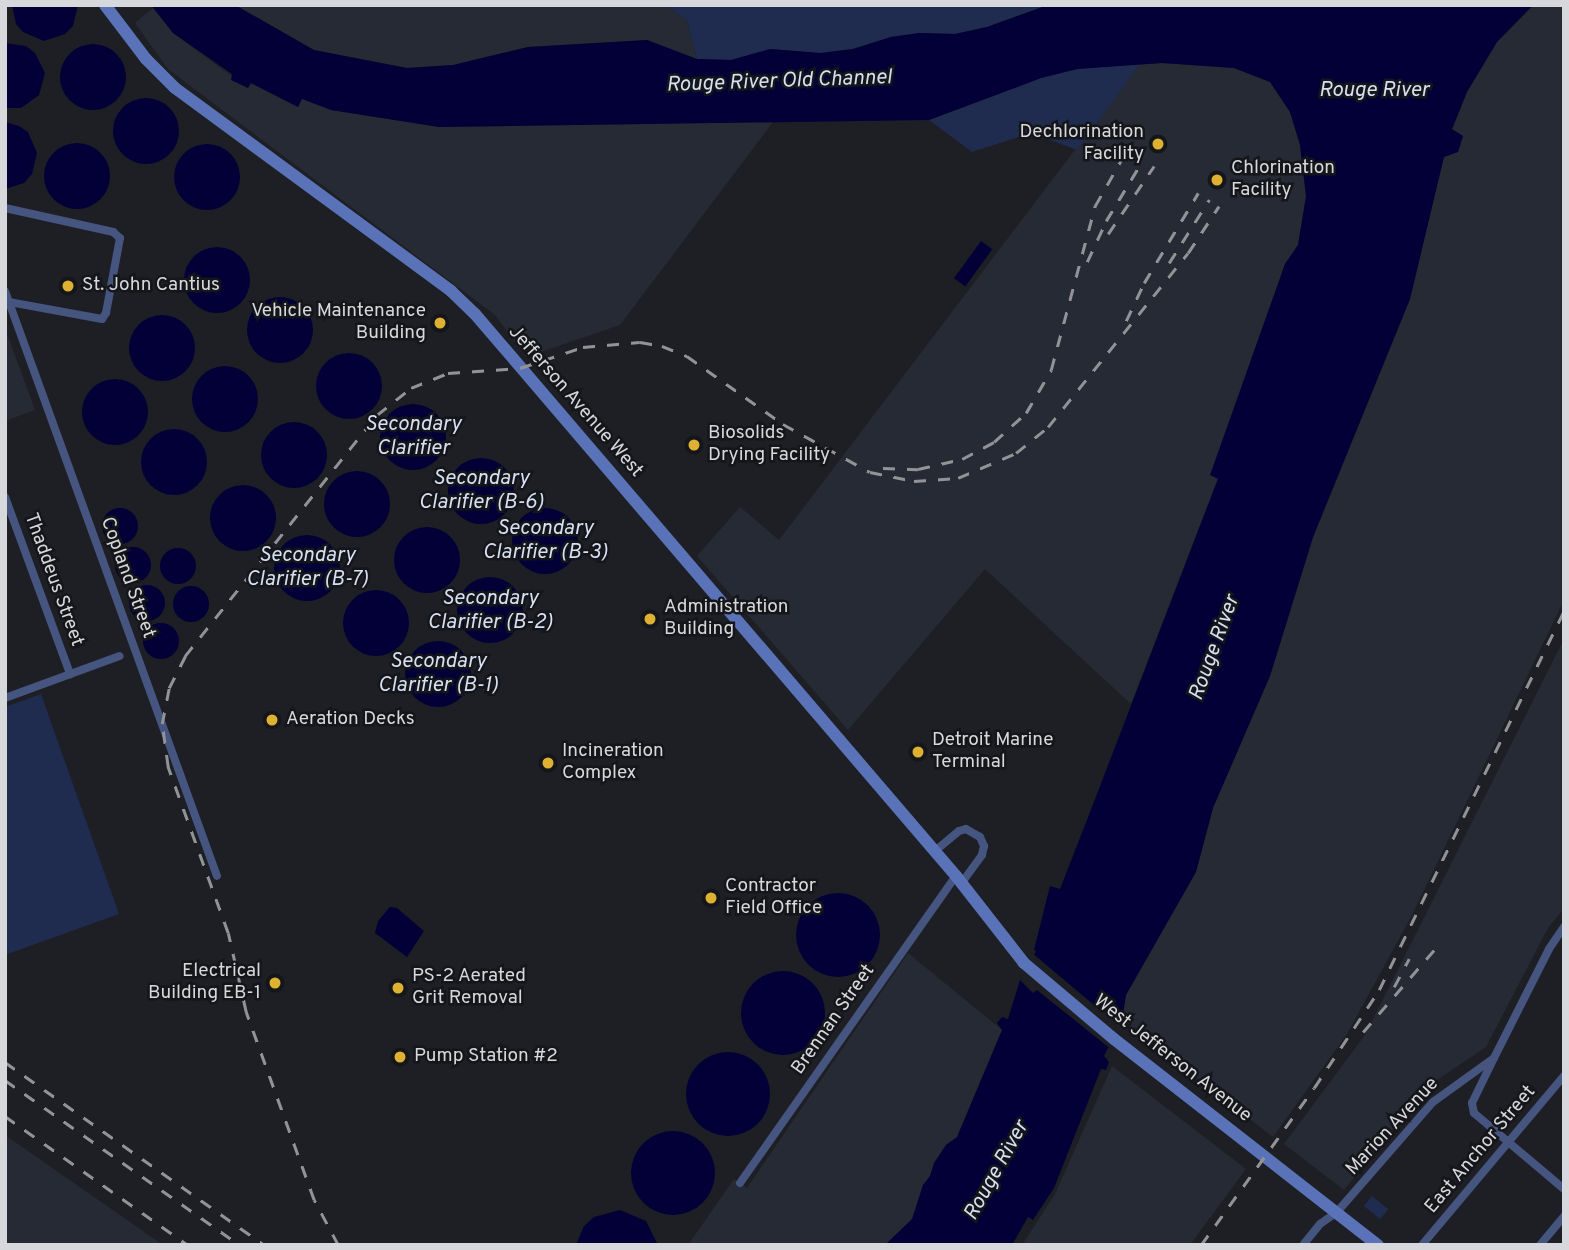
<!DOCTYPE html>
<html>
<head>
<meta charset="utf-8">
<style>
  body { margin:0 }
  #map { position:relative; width:1569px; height:1250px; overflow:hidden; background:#1d1f24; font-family:Overpass,sans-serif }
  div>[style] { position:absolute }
  .built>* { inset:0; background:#262a34 }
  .green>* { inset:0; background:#1f2b4f; transform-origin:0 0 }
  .water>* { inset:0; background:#020037; transform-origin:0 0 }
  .round { border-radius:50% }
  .pier>* { inset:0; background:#1d1f24 }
  .minor>* { height:8px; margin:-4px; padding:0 4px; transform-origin:4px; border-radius:4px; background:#455580 }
  .secondary>* { height:12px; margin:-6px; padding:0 6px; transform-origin:6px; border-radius:6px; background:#5a73b8 }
  .rail>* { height:2.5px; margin-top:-1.25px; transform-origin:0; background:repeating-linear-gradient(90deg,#929397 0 12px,transparent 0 24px) }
  .dots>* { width:19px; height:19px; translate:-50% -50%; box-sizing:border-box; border:4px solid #14161a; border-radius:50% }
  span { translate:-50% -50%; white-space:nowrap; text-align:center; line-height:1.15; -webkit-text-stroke:5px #14161a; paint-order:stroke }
  .poi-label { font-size:19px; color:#d7d8db }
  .right { translate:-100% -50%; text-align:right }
  .left { translate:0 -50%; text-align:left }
  .street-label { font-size:19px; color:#d7d8db }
  .water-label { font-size:21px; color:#d7dff2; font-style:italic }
  .frame { position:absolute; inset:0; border:7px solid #d7d8db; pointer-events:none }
</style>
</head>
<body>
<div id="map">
  <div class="built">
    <div style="clip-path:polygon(235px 5px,665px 5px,687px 20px,697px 59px,647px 40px,528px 47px,453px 65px,407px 68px,314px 50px)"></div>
    <div style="clip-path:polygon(1534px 5px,1564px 5px,1564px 600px,1411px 917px,1347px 1034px,1273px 1137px,1122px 1020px,1126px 995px,1196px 872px,1213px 808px,1270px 676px,1313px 538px,1410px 299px,1444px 156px,1458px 152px,1463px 136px,1452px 130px,1467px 92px,1497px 42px)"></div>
    <div style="clip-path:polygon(153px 8px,173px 33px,248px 88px,250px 83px,298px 107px,301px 98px,331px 110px,439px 127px,773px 122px,620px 325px,526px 357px,495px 315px,168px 69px,135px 23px)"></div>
    <div style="clip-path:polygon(1162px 63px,1234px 68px,1270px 82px,1290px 112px,1300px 145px,1306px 196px,1298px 245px,1285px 264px,1211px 475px,1218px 478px,1131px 704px,985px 569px,848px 730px,697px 556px,740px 507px,779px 540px,1140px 64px)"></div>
    <div style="clip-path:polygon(5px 328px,35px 410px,5px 421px)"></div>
    <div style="clip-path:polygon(1564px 639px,1564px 908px,1548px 928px,1486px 1047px,1428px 1086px,1344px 1190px,1284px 1144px,1365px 1035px)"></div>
    <div style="clip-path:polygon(908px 953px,1002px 1030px,957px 1137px,946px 1145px,934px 1163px,930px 1176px,923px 1185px,912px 1220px,885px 1245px,688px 1245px,734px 1179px,747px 1188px)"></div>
    <div style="clip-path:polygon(1112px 1066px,1246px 1169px,1190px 1245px,1022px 1245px,1055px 1194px)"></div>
    <div style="clip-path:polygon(5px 1135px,163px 1245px,5px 1245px)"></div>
  </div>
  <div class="green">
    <div style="clip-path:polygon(665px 5px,1048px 5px,987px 27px,955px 34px,919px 33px,891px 37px,853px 49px,820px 53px,770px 49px,731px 60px,697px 59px,687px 20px)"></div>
    <div style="clip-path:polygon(1140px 64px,1077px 150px,1031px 133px,972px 152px,929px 120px,1041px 78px,1077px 69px)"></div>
    <div style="clip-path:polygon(41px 694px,119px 914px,5px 955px,5px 707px)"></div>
    <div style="left:1372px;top:1196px;width:21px;height:13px;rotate:39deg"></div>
  </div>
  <div class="water">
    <div style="clip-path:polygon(12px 5px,78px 5px,73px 26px,65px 34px,44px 41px,23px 32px,16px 24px)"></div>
    <div style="clip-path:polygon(151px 5px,235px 5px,314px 50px,407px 68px,453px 65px,528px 47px,647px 40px,697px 59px,731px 60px,770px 49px,820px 53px,853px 49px,891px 37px,919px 33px,955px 34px,987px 27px,1048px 5px,1533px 5px,1497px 42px,1467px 92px,1452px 129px,1463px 136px,1458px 152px,1444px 157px,1410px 299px,1313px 537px,1270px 676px,1213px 808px,1196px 872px,1126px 995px,1122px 1020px,1104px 1056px,1109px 1062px,1106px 1070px,1101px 1069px,1054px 1188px,1033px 1220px,1028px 1217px,1012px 1245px,885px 1245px,912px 1219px,923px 1185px,930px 1176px,934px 1163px,946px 1145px,957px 1137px,1002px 1030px,997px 1023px,1002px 1017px,1008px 1019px,1020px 980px,1036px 951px,1034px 950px,1050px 886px,1060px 889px,1092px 807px,1218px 479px,1210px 475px,1285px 264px,1298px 245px,1306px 196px,1300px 145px,1290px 112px,1270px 82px,1234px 68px,1162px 63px,1077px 69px,1041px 78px,929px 120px,439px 127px,331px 110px,302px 99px,298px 107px,251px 83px,248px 88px,231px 80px,232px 74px,173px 33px)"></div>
    <div style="clip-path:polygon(5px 43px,26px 46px,35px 53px,45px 73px,39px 95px,21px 108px,5px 108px)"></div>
    <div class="round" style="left:60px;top:44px;width:66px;height:66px"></div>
    <div class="round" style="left:113px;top:98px;width:66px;height:66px"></div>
    <div style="clip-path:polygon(5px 122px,19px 126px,28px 132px,37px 153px,32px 174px,24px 183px,5px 189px)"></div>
    <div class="round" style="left:44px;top:143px;width:66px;height:66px"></div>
    <div class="round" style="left:174px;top:144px;width:66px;height:66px"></div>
    <div style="left:981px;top:241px;width:14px;height:46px;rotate:36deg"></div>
    <div class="round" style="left:184px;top:247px;width:66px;height:66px"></div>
    <div class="round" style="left:247px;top:297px;width:66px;height:66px"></div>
    <div class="round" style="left:129px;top:315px;width:66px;height:66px"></div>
    <div class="round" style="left:316px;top:353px;width:66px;height:66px"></div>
    <div class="round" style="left:192px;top:366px;width:66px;height:66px"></div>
    <div class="round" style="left:82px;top:379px;width:66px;height:66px"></div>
    <div class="round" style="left:380px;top:404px;width:66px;height:66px"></div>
    <div class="round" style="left:261px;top:422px;width:66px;height:66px"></div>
    <div class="round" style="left:141px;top:429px;width:66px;height:66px"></div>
    <div class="round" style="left:448px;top:458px;width:66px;height:66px"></div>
    <div class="round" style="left:324px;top:471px;width:66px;height:66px"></div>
    <div class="round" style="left:210px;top:485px;width:66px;height:66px"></div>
    <div class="round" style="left:512px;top:508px;width:66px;height:66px"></div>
    <div class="round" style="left:102px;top:508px;width:36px;height:36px"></div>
    <div class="round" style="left:394px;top:527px;width:66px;height:66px"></div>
    <div class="round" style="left:274px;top:535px;width:66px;height:66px"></div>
    <div class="round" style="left:115px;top:547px;width:36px;height:36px"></div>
    <div class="round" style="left:160px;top:548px;width:36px;height:36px"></div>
    <div class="round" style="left:457px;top:577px;width:66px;height:66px"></div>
    <div class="round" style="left:129px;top:585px;width:36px;height:36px"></div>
    <div class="round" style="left:173px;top:586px;width:36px;height:36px"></div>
    <div class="round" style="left:343px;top:590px;width:66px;height:66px"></div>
    <div class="round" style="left:143px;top:623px;width:36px;height:36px"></div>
    <div class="round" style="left:405px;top:641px;width:66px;height:66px"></div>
    <div class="round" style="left:796px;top:893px;width:84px;height:84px"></div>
    <div style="clip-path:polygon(390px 907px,397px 908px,424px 931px,407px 957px,375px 933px,378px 921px)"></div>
    <div class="round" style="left:741px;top:971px;width:84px;height:84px"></div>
    <div class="round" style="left:686px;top:1052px;width:84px;height:84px"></div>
    <div class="round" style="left:631px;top:1131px;width:84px;height:84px"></div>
    <div style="clip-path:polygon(620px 1210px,646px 1221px,658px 1245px,576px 1245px,584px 1226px,594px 1217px)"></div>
  </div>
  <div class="pier">
    <div style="clip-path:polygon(1032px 953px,1100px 1010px,1106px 1012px,1108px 1010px,1119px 1018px,1121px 1029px,1112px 1050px,1037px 990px,1033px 993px,1020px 980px)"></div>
  </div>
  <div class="minor">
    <div style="left:5px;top:208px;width:111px;rotate:12.5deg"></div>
    <div style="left:113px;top:232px;width:9px;rotate:41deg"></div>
    <div style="left:120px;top:238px;width:76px;rotate:100.6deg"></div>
    <div style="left:106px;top:313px;width:7px;rotate:124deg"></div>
    <div style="left:102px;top:319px;width:95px;rotate:-169.6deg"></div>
    <div style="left:5px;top:291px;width:622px;rotate:70.08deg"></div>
    <div style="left:5px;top:497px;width:189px;rotate:69.8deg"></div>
    <div style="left:5px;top:698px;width:122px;rotate:-20.1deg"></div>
    <div style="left:935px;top:851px;width:31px;rotate:-40deg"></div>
    <div style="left:959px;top:831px;width:7px;rotate:-16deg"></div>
    <div style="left:966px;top:829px;width:16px;rotate:30deg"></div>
    <div style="left:980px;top:837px;width:10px;rotate:66deg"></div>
    <div style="left:984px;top:846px;width:9px;rotate:103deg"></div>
    <div style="left:982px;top:855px;width:34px;rotate:126deg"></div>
    <div style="left:1494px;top:1058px;width:50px;rotate:116.1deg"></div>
    <div style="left:1472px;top:1103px;width:10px;rotate:79deg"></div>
    <div style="left:1474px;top:1113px;width:118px;rotate:40.2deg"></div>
    <div style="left:740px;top:1183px;width:375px;rotate:-54.9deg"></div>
    <div style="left:1303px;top:1245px;width:27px;rotate:-51deg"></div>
    <div style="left:1320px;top:1224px;width:21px;rotate:-35deg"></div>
    <div style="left:1337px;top:1212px;width:146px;rotate:-48.9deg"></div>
    <div style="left:1433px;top:1102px;width:75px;rotate:-35.8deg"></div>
    <div style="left:1494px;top:1058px;width:122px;rotate:-63.2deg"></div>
    <div style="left:1549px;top:949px;width:27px;rotate:-56deg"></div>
    <div style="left:1422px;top:1245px;width:221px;rotate:-50deg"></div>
    <div style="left:1540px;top:1245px;width:38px;rotate:-50deg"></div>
  </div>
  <div class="secondary">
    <div style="left:105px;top:5px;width:68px;rotate:52.8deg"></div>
    <div style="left:146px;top:59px;width:41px;rotate:45deg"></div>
    <div style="left:175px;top:88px;width:343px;rotate:36.3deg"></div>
    <div style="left:451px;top:291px;width:33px;rotate:44deg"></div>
    <div style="left:475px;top:314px;width:740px;rotate:49.44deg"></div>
    <div style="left:956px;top:876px;width:110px;rotate:52deg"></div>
    <div style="left:1024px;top:963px;width:118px;rotate:40.2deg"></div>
    <div style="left:1114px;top:1039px;width:335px;rotate:38deg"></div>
  </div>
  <div class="rail">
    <div style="left:1108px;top:234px;width:82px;rotate:-55.9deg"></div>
    <div style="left:1087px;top:262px;width:45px;rotate:-65.1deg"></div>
    <div style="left:1106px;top:221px;width:71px;rotate:-58.8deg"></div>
    <div style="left:1169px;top:263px;width:75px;rotate:-57.6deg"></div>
    <div style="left:1126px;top:321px;width:42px;rotate:-64.7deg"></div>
    <div style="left:1144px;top:283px;width:105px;rotate:-59deg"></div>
    <div style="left:883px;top:468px;width:35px;rotate:2deg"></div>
    <div style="left:918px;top:469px;width:45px;rotate:-12.8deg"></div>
    <div style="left:962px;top:459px;width:36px;rotate:-28deg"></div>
    <div style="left:994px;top:442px;width:43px;rotate:-42.2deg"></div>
    <div style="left:1026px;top:413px;width:50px;rotate:-59.8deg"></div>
    <div style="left:1051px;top:370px;width:170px;rotate:-75deg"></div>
    <div style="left:1095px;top:206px;width:64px;rotate:-60.3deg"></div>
    <div style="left:1394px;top:987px;width:32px;rotate:-62deg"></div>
    <div style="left:1363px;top:1032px;width:119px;rotate:-49.1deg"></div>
    <div style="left:5px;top:1062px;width:317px;rotate:35.2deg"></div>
    <div style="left:5px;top:1080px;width:287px;rotate:35.1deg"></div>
    <div style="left:5px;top:1116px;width:224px;rotate:35.2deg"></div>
    <div style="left:338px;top:1245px;width:51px;rotate:-118.1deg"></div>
    <div style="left:314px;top:1200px;width:200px;rotate:-109.9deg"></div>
    <div style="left:246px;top:1012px;width:81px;rotate:-102.8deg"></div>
    <div style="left:228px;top:933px;width:177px;rotate:-109.9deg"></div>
    <div style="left:168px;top:767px;width:43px;rotate:-97.9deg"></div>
    <div style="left:162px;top:724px;width:37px;rotate:-79deg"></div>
    <div style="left:169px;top:688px;width:36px;rotate:-63deg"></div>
    <div style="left:185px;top:656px;width:308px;rotate:-51.5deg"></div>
    <div style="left:377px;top:415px;width:43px;rotate:-38.5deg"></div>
    <div style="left:411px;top:388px;width:40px;rotate:-22deg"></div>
    <div style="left:448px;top:373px;width:72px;rotate:-4deg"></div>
    <div style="left:520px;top:368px;width:66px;rotate:-18.4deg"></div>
    <div style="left:583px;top:347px;width:57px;rotate:-5deg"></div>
    <div style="left:640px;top:342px;width:22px;rotate:10deg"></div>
    <div style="left:662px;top:346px;width:27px;rotate:22deg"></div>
    <div style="left:687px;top:356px;width:118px;rotate:35.3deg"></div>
    <div style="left:783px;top:424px;width:99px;rotate:28.9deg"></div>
    <div style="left:870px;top:472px;width:45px;rotate:11.6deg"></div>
    <div style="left:914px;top:481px;width:44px;rotate:-3.9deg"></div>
    <div style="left:958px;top:478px;width:63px;rotate:-23.3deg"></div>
    <div style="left:1016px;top:453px;width:41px;rotate:-39.1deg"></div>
    <div style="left:1048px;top:427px;width:223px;rotate:-51.2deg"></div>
    <div style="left:1188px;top:253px;width:56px;rotate:-56.6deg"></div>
    <div style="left:1201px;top:1245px;width:193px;rotate:-54.3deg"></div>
    <div style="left:1314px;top:1088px;width:118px;rotate:-56.4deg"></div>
    <div style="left:1379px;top:990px;width:422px;rotate:-64deg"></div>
  </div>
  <div class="dots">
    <div style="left:1158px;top:144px;background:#deb133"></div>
    <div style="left:1217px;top:180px;background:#deb133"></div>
    <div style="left:68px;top:286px;background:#deb133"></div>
    <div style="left:440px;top:323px;background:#deb133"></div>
    <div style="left:694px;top:445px;background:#deb133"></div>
    <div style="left:650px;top:619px;background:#deb133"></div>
    <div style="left:272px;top:720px;background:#deb133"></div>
    <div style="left:918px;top:752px;background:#deb133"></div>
    <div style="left:548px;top:763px;background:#deb133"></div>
    <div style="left:711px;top:898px;background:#deb133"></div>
    <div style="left:275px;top:983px;background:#deb133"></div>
    <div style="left:398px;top:988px;background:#deb133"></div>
    <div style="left:400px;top:1057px;background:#deb133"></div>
  </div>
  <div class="poi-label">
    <span class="right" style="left:1144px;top:144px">Dechlorination<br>Facility</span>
    <span class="left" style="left:1231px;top:180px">Chlorination<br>Facility</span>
    <span class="left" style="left:82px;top:286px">St. John Cantius</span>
    <span class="right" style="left:426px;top:323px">Vehicle Maintenance<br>Building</span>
    <span class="left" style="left:708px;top:445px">Biosolids<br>Drying Facility</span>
    <span class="left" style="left:664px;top:619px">Administration<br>Building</span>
    <span class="left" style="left:286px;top:720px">Aeration Decks</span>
    <span class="left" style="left:932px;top:752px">Detroit Marine<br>Terminal</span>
    <span class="left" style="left:562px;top:763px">Incineration<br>Complex</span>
    <span class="left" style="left:725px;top:898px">Contractor<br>Field Office</span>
    <span class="right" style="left:261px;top:983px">Electrical<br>Building EB-1</span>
    <span class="left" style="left:412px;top:988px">PS-2 Aerated<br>Grit Removal</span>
    <span class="left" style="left:414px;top:1057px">Pump Station #2</span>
  </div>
  <div class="street-label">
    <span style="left:575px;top:402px;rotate:49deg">Jefferson Avenue West</span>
    <span style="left:127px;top:578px;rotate:70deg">Copland Street</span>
    <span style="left:53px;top:580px;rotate:70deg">Thaddeus Street</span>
    <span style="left:834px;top:1020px;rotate:-55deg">Brennan Street</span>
    <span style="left:1172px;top:1059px;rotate:38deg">West Jefferson Avenue</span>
    <span style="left:1393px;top:1127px;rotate:-47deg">Marion Avenue</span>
    <span style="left:1481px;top:1150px;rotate:-50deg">East Anchor Street</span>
  </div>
  <div class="water-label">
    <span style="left:779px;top:82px;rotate:-2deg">Rouge River Old Channel</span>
    <span style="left:1374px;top:91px">Rouge River</span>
    <span style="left:413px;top:437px">Secondary<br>Clarifier</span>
    <span style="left:481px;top:491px">Secondary<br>Clarifier (B-6)</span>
    <span style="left:545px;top:541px">Secondary<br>Clarifier (B-3)</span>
    <span style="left:307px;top:568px">Secondary<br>Clarifier (B-7)</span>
    <span style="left:490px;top:611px">Secondary<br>Clarifier (B-2)</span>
    <span style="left:1215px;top:648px;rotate:-70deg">Rouge River</span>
    <span style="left:438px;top:674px">Secondary<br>Clarifier (B-1)</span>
    <span style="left:997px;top:1171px;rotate:-61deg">Rouge River</span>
  </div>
  <div class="frame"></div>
</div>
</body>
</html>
